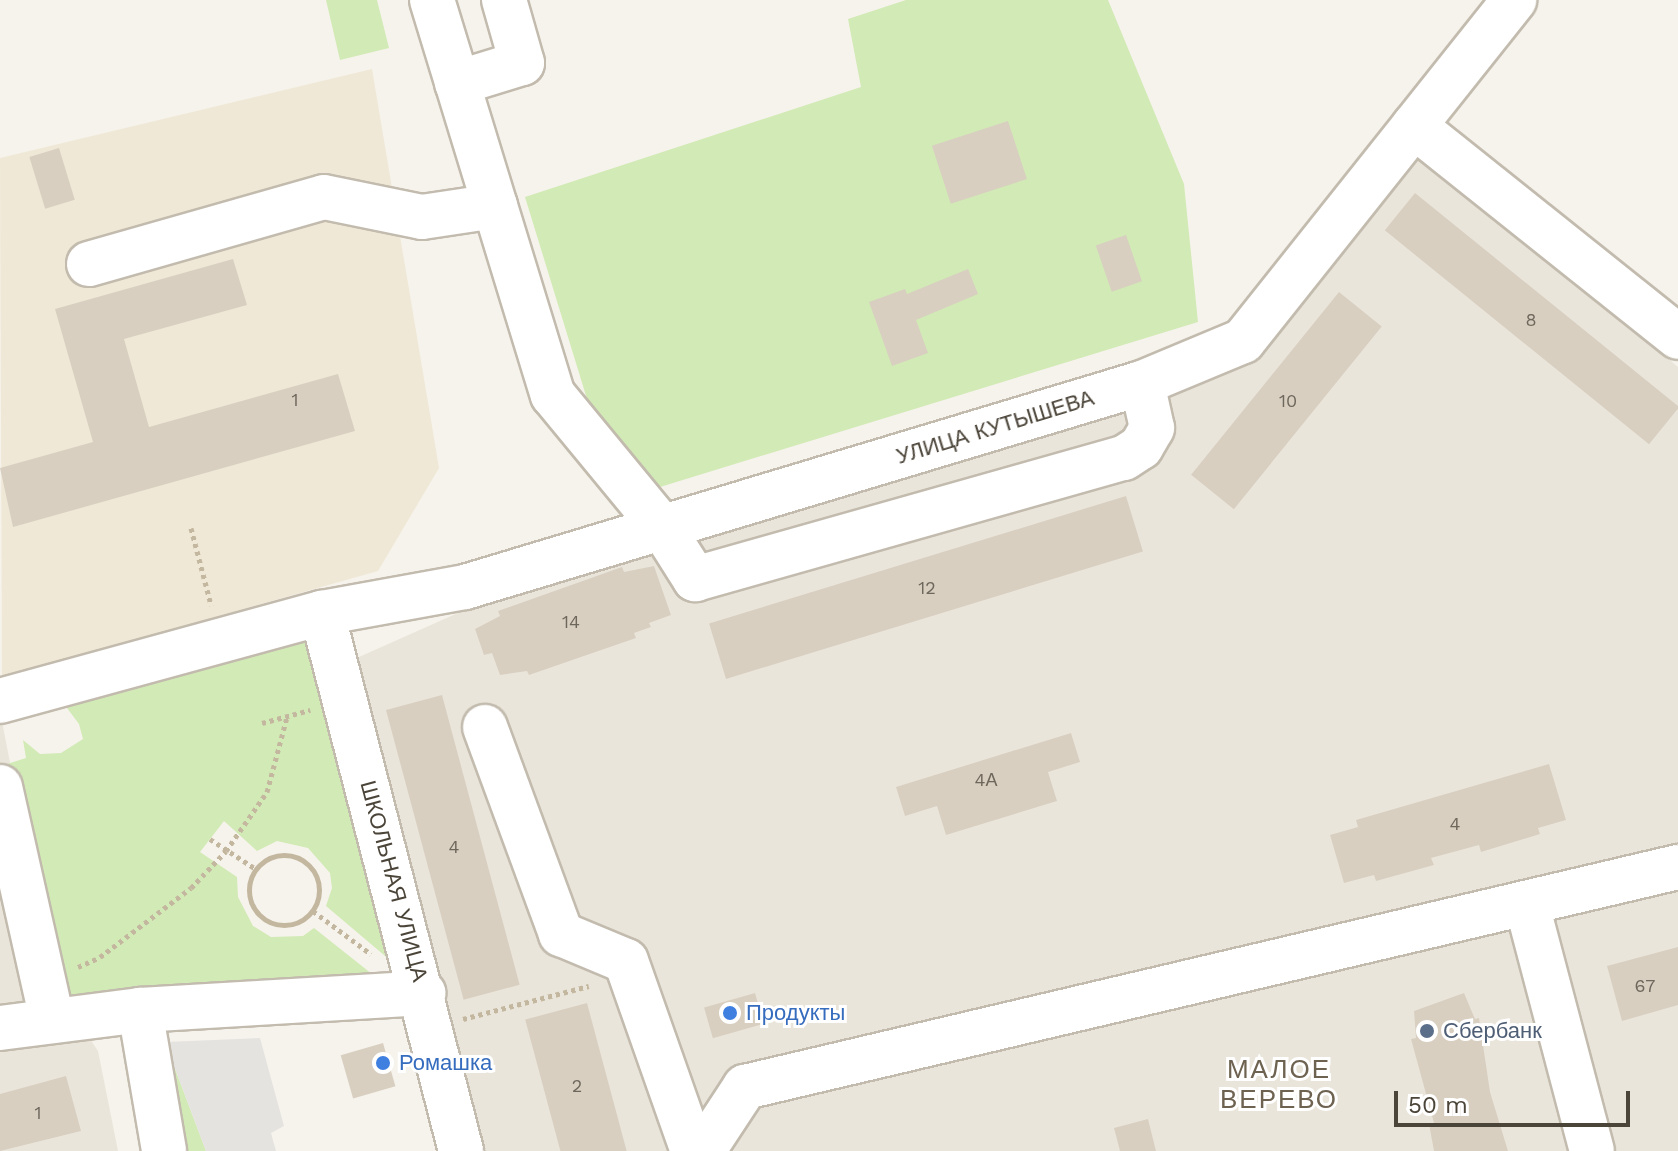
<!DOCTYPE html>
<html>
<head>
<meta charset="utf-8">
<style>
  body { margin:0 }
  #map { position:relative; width:1678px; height:1151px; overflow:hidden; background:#f6f3ec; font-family:"Work Sans",sans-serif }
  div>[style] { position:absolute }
  .residential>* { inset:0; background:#eae5da }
  .education>* { inset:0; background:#efe8d6 }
  .green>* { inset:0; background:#d2eab5 }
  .parking>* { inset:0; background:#e5e3e0 }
  .building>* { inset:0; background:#d8cfc1; transform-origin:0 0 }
  .path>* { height:5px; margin-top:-2.5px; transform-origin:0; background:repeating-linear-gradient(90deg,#c4b79f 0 4px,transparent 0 8px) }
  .path>.ring { margin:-2.5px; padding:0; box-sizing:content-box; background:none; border:5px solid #c4b79f; border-radius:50% }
  .roads { filter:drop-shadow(2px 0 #c2bbae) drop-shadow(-2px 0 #c2bbae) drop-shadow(0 2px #c2bbae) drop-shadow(0 -2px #c2bbae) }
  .minor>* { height:44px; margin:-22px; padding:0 22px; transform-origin:22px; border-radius:22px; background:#fff }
  .dots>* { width:22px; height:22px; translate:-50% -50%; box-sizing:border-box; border:4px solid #fff; border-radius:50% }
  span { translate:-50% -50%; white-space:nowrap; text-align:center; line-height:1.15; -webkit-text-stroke:6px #fff; paint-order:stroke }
  .number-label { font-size:18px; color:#6e675b }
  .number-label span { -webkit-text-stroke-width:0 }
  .street-label { font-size:22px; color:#4b4439 }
  .shop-label { font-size:22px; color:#366cbe }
  .left { translate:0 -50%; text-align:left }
  .service-label { font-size:22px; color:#4e5e75 }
  .quarter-label { font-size:26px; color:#6e6250; letter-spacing:2px }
  .scale { position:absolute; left:1394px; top:1091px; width:236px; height:36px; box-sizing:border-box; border:4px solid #4b4439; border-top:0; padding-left:10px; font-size:24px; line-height:28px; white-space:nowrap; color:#4b4439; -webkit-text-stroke:6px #fff; paint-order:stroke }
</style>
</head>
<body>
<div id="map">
  <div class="residential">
    <div style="clip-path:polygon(1416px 149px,1678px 367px,1678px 1151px,483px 1151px,350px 661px,595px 552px,1253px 345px)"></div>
    <div style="clip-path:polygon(0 711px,53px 984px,98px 1051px,118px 1151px,0 1151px)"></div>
  </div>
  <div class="education">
    <div style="clip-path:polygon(372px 69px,439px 468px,378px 571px,2px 677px,0 158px)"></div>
  </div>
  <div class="green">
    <div style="clip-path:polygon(326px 0,377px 0,389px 48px,340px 60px)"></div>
    <div style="clip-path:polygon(906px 0,1108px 0,1184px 184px,1198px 322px,660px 487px,591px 412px,525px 197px,861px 87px,848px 19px)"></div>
    <div style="clip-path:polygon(302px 637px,310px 642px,391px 961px,326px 906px,332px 888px,330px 873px,308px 848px,277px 841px,257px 851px,224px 821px,200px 852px,237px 877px,238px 897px,253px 926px,271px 937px,303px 936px,314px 928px,377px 978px,74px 1000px,68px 994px,4px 765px,26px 758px,23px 740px,40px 754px,61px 753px,83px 739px,79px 724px,61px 700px)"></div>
    <div style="clip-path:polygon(165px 1042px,206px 1151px,181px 1151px)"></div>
  </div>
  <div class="parking">
    <div style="clip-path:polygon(260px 1038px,284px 1126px,271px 1133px,276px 1151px,206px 1151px,165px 1042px)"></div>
  </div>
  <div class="building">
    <div style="left:1008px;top:121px;width:61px;height:80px;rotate:72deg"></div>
    <div style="left:59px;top:148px;width:54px;height:31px;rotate:73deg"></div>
    <div style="left:1415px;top:193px;width:340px;height:48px;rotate:39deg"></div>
    <div style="left:1126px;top:235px;width:49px;height:32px;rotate:71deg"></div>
    <div style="clip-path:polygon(233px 259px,247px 305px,124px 339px,149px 427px,338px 374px,355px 431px,13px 527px,0 468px,93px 442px,55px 309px)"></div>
    <div style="clip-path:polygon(968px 269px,978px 294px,916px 320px,928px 353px,892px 366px,869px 302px,905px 289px,907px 294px)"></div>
    <div style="left:1339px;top:292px;width:55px;height:235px;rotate:39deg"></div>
    <div style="left:1126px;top:496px;width:58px;height:436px;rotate:73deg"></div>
    <div style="clip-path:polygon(654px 566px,671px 615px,649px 623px,651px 627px,634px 633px,636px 638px,529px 675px,527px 671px,500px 675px,492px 653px,484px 655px,475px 629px,500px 616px,498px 611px,622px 567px,624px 572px)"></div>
    <div style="left:442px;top:695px;width:300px;height:58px;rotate:75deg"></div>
    <div style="clip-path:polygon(1071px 733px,1080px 762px,1048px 772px,1057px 801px,946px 835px,937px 806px,905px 816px,896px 787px)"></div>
    <div style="clip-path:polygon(1549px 764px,1566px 820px,1538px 828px,1540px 834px,1481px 852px,1479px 845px,1431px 858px,1434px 865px,1376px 881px,1374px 875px,1344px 883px,1330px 835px,1358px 827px,1356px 820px)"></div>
    <div style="clip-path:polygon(1678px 947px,1678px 1005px,1622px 1021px,1607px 966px)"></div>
    <div style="left:755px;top:993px;width:32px;height:53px;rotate:74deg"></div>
    <div style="clip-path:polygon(1464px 993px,1475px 1019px,1479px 1018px,1490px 1092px,1508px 1151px,1434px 1151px,1429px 1124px,1434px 1123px,1411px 1039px,1416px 1038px,1414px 1011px)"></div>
    <div style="left:587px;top:1003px;width:154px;height:64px;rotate:75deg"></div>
    <div style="left:383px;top:1043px;width:45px;height:44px;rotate:74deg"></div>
    <div style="clip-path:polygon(66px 1076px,81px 1131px,0 1151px,0 1094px)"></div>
    <div style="clip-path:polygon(1148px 1119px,1156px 1151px,1120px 1151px,1114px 1128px)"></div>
  </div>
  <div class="path">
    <div style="left:191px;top:528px;width:80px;rotate:75.4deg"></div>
    <div style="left:262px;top:723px;width:50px;rotate:-15.2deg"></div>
    <div style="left:210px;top:839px;width:55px;rotate:33.1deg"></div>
    <div class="ring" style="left:249px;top:855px;width:65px;height:65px"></div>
    <div style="left:313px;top:911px;width:72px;rotate:36.6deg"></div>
    <div style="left:78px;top:967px;width:24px;rotate:-24deg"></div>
    <div style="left:100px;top:957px;width:114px;rotate:-37.2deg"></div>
    <div style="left:191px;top:888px;width:51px;rotate:-46.6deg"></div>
    <div style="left:226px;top:851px;width:72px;rotate:-55.2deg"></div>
    <div style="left:267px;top:792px;width:78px;rotate:-75.1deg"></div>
    <div style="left:463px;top:1019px;width:130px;rotate:-14.7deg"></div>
  </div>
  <div class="roads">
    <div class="minor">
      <div style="left:432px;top:0;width:413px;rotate:73deg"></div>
      <div style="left:553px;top:395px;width:171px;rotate:50.5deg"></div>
      <div style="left:662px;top:527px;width:62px;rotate:57.6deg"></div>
      <div style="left:695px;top:579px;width:446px;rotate:-15.8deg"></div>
      <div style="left:1124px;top:458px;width:20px;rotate:-33deg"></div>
      <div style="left:1141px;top:447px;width:22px;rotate:-60deg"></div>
      <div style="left:1152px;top:428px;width:46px;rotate:-102.5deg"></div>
      <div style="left:457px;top:83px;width:68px;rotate:-17.1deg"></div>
      <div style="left:522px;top:63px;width:66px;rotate:-105.9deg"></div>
      <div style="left:1414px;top:126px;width:338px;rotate:38.6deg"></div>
      <div style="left:89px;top:264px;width:244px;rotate:-15.9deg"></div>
      <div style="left:324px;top:197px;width:100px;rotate:11.5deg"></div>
      <div style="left:422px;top:217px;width:74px;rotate:-8.6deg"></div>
      <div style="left:322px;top:613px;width:556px;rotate:75.51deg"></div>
      <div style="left:0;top:701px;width:334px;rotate:-15.3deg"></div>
      <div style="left:322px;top:613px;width:145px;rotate:-10.3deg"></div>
      <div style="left:465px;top:587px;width:707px;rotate:-16.77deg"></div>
      <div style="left:1142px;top:383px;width:109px;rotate:-22.6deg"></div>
      <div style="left:1243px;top:341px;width:436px;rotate:-51.5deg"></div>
      <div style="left:485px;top:727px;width:221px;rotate:69.8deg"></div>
      <div style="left:561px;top:934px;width:70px;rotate:22.6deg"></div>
      <div style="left:626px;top:961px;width:201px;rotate:70.6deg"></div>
      <div style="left:0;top:787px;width:238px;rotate:77.4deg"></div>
      <div style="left:1527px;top:905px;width:254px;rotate:75.2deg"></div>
      <div style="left:140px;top:1010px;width:143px;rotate:80.3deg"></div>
      <div style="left:0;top:1028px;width:141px;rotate:-7.3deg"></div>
      <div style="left:140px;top:1010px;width:284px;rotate:-3.4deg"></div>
      <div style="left:703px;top:1151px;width:77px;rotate:-56.7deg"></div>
      <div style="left:745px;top:1087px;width:959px;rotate:-13.27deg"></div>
    </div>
  </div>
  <div class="dots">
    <div style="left:730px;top:1013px;background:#3f7fe0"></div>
    <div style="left:1427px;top:1031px;background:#5c6f8a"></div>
    <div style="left:383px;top:1063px;background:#3f7fe0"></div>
  </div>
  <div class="number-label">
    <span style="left:1531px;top:320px">8</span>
    <span style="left:295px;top:400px">1</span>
    <span style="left:1288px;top:401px">10</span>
    <span style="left:927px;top:588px">12</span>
    <span style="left:571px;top:622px">14</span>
    <span style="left:986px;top:780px">4А</span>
    <span style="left:1455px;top:824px">4</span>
    <span style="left:454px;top:847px">4</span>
    <span style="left:1645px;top:986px">67</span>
    <span style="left:577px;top:1086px">2</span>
    <span style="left:38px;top:1113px">1</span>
  </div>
  <div class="street-label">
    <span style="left:995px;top:427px;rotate:-17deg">УЛИЦА КУТЫШЕВА</span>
    <span style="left:394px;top:881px;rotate:75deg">ШКОЛЬНАЯ УЛИЦА</span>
  </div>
  <div class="shop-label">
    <span class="left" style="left:746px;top:1013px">Продукты</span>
    <span class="left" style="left:399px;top:1063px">Ромашка</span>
  </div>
  <div class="service-label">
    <span class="left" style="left:1443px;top:1031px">Сбербанк</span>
  </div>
  <div class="quarter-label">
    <span style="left:1279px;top:1085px">МАЛОЕ<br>ВЕРЕВО</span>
  </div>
  <div class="scale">50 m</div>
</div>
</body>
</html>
